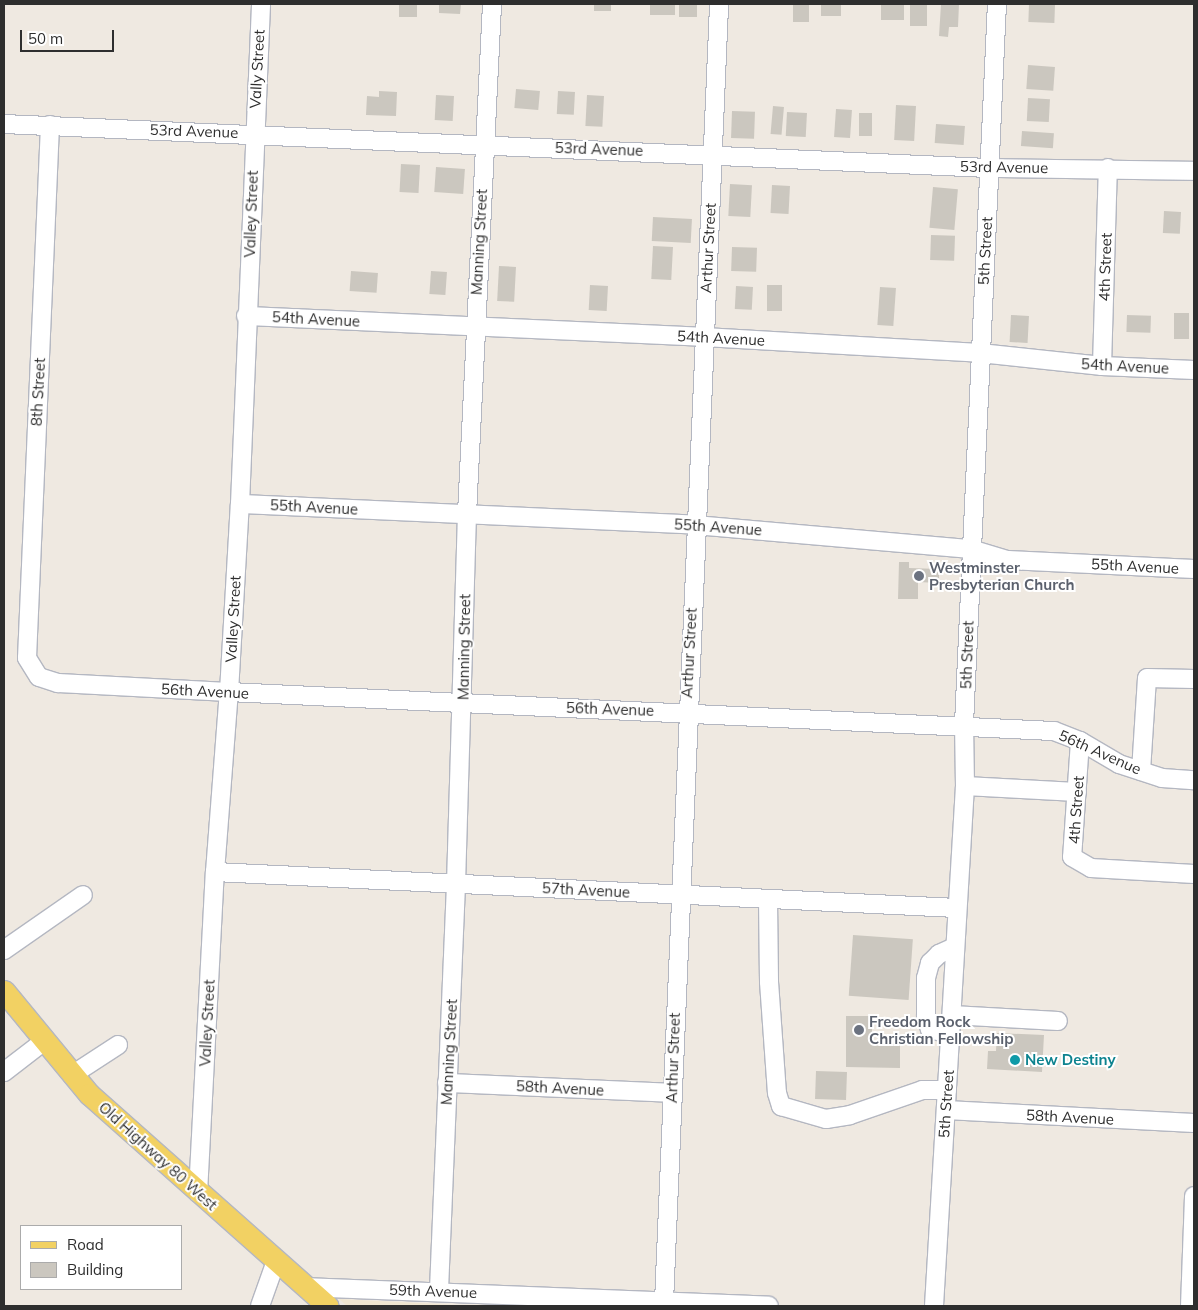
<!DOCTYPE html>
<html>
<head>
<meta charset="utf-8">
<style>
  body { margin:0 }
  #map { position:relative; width:1198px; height:1310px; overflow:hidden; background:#efe9e1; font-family:Mulish,sans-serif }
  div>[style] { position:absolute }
  .education>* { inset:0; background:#f0e6d1 }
  .building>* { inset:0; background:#cbc7bf; transform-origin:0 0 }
  .roads { filter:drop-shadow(1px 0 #b4b7c1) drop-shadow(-1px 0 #b4b7c1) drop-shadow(0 1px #b4b7c1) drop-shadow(0 -1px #b4b7c1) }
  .minor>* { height:18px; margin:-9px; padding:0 9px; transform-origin:9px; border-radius:9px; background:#fff }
  .major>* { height:21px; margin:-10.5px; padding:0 10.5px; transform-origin:10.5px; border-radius:10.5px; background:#f2d163 }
  .dots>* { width:14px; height:14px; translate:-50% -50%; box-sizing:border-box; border:2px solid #fff; border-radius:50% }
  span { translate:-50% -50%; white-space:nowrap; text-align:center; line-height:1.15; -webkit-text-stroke:4px #fff; paint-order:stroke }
  .street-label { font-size:15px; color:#2e2e2e }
  .worship-label { font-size:15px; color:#5b616d; font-weight:700 }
  .left { translate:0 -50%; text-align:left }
  .culture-label { font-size:15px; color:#0d838f; font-weight:700 }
  .frame { position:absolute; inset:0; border:5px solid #2e2e2e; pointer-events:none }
  .legend { position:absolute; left:20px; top:1225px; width:162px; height:65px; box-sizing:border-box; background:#fff; border:1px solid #ababab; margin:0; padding:6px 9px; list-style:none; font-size:15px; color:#2e2e2e }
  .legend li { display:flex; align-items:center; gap:10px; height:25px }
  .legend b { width:25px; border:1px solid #ababab }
  .scale { position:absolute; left:20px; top:30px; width:94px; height:22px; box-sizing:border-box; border:2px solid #2e2e2e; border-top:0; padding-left:6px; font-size:15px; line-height:18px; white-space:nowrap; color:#2e2e2e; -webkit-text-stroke:4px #fff; paint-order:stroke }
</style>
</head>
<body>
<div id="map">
  <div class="education">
    <div style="clip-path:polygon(339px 1299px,477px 1306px,347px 1306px)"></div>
  </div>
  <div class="building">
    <div style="left:399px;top:4px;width:18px;height:13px"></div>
    <div style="clip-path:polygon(439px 4px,461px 4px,460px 14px,439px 13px)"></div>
    <div style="left:594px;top:4px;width:17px;height:7px"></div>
    <div style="left:650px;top:4px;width:25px;height:11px"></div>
    <div style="left:679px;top:4px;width:18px;height:13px"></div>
    <div style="left:793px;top:4px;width:16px;height:18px"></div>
    <div style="left:821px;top:4px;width:20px;height:12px"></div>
    <div style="left:881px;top:4px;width:23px;height:16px"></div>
    <div style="left:910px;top:4px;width:17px;height:22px"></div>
    <div style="clip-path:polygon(941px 4px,959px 4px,958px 27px,949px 27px,948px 37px,939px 36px)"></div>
    <div style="left:1029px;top:4px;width:26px;height:18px;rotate:2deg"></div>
    <div style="left:1028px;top:65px;width:27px;height:24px;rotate:4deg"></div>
    <div style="left:516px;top:89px;width:24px;height:19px;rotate:5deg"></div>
    <div style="clip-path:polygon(379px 91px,397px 92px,396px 116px,366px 115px,367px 96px,379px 97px)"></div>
    <div style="left:558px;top:91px;width:17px;height:23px;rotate:3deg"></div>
    <div style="left:436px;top:95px;width:18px;height:25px;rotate:3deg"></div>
    <div style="left:587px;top:95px;width:17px;height:31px;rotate:3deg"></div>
    <div style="left:1028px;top:98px;width:22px;height:23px;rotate:3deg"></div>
    <div style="left:896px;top:105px;width:20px;height:35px;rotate:3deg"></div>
    <div style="left:773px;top:106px;width:11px;height:28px;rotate:5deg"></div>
    <div style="left:836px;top:109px;width:16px;height:28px;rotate:4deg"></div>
    <div style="left:732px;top:111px;width:23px;height:27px;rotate:2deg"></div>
    <div style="left:787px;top:112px;width:20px;height:24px;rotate:3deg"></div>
    <div style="left:859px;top:113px;width:13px;height:23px"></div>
    <div style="left:936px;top:124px;width:29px;height:19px;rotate:4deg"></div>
    <div style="left:1022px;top:131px;width:32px;height:15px;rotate:4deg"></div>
    <div style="left:401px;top:164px;width:19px;height:28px;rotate:3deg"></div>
    <div style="left:436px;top:167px;width:29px;height:25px;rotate:4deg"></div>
    <div style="left:730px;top:184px;width:22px;height:32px;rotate:3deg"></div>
    <div style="left:772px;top:185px;width:18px;height:28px;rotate:3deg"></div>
    <div style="left:933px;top:187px;width:25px;height:41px;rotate:5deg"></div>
    <div style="left:1164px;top:211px;width:17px;height:22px;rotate:3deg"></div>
    <div style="left:653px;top:217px;width:39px;height:24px;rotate:3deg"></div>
    <div style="left:931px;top:235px;width:24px;height:25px;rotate:2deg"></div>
    <div style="left:653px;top:246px;width:20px;height:33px;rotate:3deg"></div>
    <div style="left:732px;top:247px;width:25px;height:24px;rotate:2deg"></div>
    <div style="left:499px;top:266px;width:17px;height:35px;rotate:3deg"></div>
    <div style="left:351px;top:271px;width:27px;height:20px;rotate:4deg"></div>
    <div style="left:431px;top:271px;width:16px;height:23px;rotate:4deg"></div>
    <div style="left:590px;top:285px;width:18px;height:25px;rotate:3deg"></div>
    <div style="left:767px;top:285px;width:15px;height:26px"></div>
    <div style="left:736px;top:286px;width:17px;height:23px;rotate:3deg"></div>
    <div style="left:880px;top:287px;width:16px;height:38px;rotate:4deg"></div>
    <div style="left:1174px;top:313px;width:15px;height:26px"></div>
    <div style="left:1011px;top:315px;width:18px;height:27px;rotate:3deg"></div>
    <div style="left:1127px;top:315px;width:24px;height:17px;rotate:2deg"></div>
    <div style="clip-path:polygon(899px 562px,909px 562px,909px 568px,939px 569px,939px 583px,918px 582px,918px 599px,898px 599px)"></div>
    <div style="left:853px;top:935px;width:60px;height:61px;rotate:4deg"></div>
    <div style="clip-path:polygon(846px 1016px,872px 1016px,872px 1043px,900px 1044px,900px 1068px,846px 1067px)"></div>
    <div style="clip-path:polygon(997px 1033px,1044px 1035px,1042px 1072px,987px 1069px,988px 1051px,996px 1051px)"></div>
    <div style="left:816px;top:1071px;width:31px;height:28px;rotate:2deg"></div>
  </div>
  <div class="roads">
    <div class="minor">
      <div style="left:4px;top:124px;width:987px;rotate:2.56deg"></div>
      <div style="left:990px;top:168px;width:204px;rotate:0.8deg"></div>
      <div style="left:50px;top:125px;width:533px;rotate:92.47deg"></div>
      <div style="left:27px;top:658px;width:22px;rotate:58deg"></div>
      <div style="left:39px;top:677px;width:20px;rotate:18deg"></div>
      <div style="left:58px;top:683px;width:171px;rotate:3deg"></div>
      <div style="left:229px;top:692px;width:826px;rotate:2.71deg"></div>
      <div style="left:1054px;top:731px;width:28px;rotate:21deg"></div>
      <div style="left:1080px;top:741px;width:45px;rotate:30.5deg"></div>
      <div style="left:1119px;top:764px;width:45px;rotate:18deg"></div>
      <div style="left:1162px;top:778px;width:32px;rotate:4deg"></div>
      <div style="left:246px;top:316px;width:458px;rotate:2.6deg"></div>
      <div style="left:704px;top:337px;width:276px;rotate:3.3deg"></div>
      <div style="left:980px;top:353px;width:123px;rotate:6.1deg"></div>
      <div style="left:1102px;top:366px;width:92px;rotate:2.5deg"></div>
      <div style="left:1102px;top:366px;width:198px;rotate:-88.3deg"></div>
      <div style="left:240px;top:504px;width:455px;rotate:2.6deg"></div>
      <div style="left:695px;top:525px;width:277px;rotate:5deg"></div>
      <div style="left:971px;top:549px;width:39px;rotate:17deg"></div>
      <div style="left:1008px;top:560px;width:186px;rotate:2.8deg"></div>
      <div style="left:1080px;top:741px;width:116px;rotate:93.9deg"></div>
      <div style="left:1072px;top:857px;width:22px;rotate:30deg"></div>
      <div style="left:1091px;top:868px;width:103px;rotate:3.3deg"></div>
      <div style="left:1141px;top:771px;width:93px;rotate:-86.3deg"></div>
      <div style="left:1147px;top:678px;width:47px;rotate:1.2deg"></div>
      <div style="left:965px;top:786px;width:112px;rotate:3.1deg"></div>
      <div style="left:215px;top:872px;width:742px;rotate:2.78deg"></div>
      <div style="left:768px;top:899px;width:83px;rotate:89.3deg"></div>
      <div style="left:769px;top:982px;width:111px;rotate:85.9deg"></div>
      <div style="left:777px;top:1093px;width:14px;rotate:73deg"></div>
      <div style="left:781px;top:1106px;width:47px;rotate:16.1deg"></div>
      <div style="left:826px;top:1119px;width:24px;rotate:-9deg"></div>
      <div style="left:850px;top:1115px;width:76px;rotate:-19.1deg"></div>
      <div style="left:922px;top:1090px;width:25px"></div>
      <div style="left:4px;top:950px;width:96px;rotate:-34.8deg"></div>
      <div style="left:952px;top:1015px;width:106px;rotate:3.2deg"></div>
      <div style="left:950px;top:1034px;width:21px;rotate:-166deg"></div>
      <div style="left:930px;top:1029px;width:14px;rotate:-107deg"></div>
      <div style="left:926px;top:1016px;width:38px;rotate:-90deg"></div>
      <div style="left:926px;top:978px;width:16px;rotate:-75deg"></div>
      <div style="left:930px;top:963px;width:13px;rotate:-45deg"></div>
      <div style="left:939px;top:954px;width:17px;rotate:-24deg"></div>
      <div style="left:4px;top:1072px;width:49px;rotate:-37.6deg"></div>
      <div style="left:72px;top:1075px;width:55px;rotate:-33.1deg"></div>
      <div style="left:447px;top:1083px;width:225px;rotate:2.5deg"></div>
      <div style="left:946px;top:1110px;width:248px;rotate:3deg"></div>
      <div style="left:198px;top:1193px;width:321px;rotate:-87deg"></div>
      <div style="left:215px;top:872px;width:181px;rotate:-85.6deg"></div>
      <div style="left:229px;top:692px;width:188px;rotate:-86.7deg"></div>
      <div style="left:240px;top:504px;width:500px;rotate:-87.59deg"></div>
      <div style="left:306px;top:1287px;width:463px;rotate:2.3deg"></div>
      <div style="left:439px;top:1290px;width:406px;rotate:-87.6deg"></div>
      <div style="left:456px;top:884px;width:370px;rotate:-88.3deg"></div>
      <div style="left:467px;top:514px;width:511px;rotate:-87.19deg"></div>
      <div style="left:664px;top:1302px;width:1299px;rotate:-87.57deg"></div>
      <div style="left:260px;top:1306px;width:48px;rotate:-70.4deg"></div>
      <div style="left:934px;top:1306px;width:521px;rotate:-86.59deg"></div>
      <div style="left:965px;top:786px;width:62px;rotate:-90.9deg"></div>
      <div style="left:964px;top:724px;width:721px;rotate:-87.38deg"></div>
      <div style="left:1190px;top:1306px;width:110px;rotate:-87.9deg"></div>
    </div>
    <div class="major">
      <div style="left:4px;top:991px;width:134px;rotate:50.5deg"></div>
      <div style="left:89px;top:1094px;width:319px;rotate:41.6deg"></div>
    </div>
  </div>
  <div class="dots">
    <div style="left:919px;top:576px;background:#6b7280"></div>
    <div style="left:859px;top:1030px;background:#6b7280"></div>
    <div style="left:1015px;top:1060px;background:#0f9aa8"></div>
  </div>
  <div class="street-label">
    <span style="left:257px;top:69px;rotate:-87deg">Vally Street</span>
    <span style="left:194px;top:131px;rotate:2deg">53rd Avenue</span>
    <span style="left:599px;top:149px;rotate:2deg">53rd Avenue</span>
    <span style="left:1004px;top:167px;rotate:1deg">53rd Avenue</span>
    <span style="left:251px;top:214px;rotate:-88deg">Valley Street</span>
    <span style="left:479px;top:242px;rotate:-87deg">Manning Street</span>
    <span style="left:708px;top:248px;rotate:-87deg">Arthur Street</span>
    <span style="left:985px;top:251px;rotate:-87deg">5th Street</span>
    <span style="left:1105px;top:267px;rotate:-88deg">4th Street</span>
    <span style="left:316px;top:319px;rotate:3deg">54th Avenue</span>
    <span style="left:721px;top:338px;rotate:3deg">54th Avenue</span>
    <span style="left:1125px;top:366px;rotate:3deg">54th Avenue</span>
    <span style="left:38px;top:392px;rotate:-87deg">8th Street</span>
    <span style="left:314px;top:507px;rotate:3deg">55th Avenue</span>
    <span style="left:718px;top:527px;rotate:4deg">55th Avenue</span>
    <span style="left:1135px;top:566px;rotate:3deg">55th Avenue</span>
    <span style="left:233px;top:619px;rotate:-87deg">Valley Street</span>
    <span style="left:464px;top:647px;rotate:-89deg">Manning Street</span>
    <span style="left:689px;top:653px;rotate:-87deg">Arthur Street</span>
    <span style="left:967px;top:655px;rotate:-88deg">5th Street</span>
    <span style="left:205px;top:691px;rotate:3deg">56th Avenue</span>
    <span style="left:610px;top:709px;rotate:2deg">56th Avenue</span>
    <span style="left:1100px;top:752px;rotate:24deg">56th Avenue</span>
    <span style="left:1076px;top:810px;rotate:-86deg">4th Street</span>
    <span style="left:586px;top:890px;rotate:3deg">57th Avenue</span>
    <span style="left:207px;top:1023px;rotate:-87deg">Valley Street</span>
    <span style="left:449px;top:1052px;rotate:-87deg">Manning Street</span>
    <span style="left:673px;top:1058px;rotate:-88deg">Arthur Street</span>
    <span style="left:560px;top:1088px;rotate:3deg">58th Avenue</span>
    <span style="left:946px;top:1104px;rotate:-86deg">5th Street</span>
    <span style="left:1070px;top:1117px;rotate:3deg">58th Avenue</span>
    <span style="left:158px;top:1156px;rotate:42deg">Old Highway 80 West</span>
    <span style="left:433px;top:1291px;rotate:2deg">59th Avenue</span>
  </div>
  <div class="worship-label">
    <span class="left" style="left:929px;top:576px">Westminster<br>Presbyterian Church</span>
    <span class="left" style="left:869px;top:1030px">Freedom Rock<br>Christian Fellowship</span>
  </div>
  <div class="culture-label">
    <span class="left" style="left:1025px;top:1060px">New Destiny</span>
  </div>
  <div class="frame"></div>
  <ul class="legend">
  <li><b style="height:6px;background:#f2d163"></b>Road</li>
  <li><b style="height:14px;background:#cbc7bf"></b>Building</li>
  </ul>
  <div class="scale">50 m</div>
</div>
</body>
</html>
